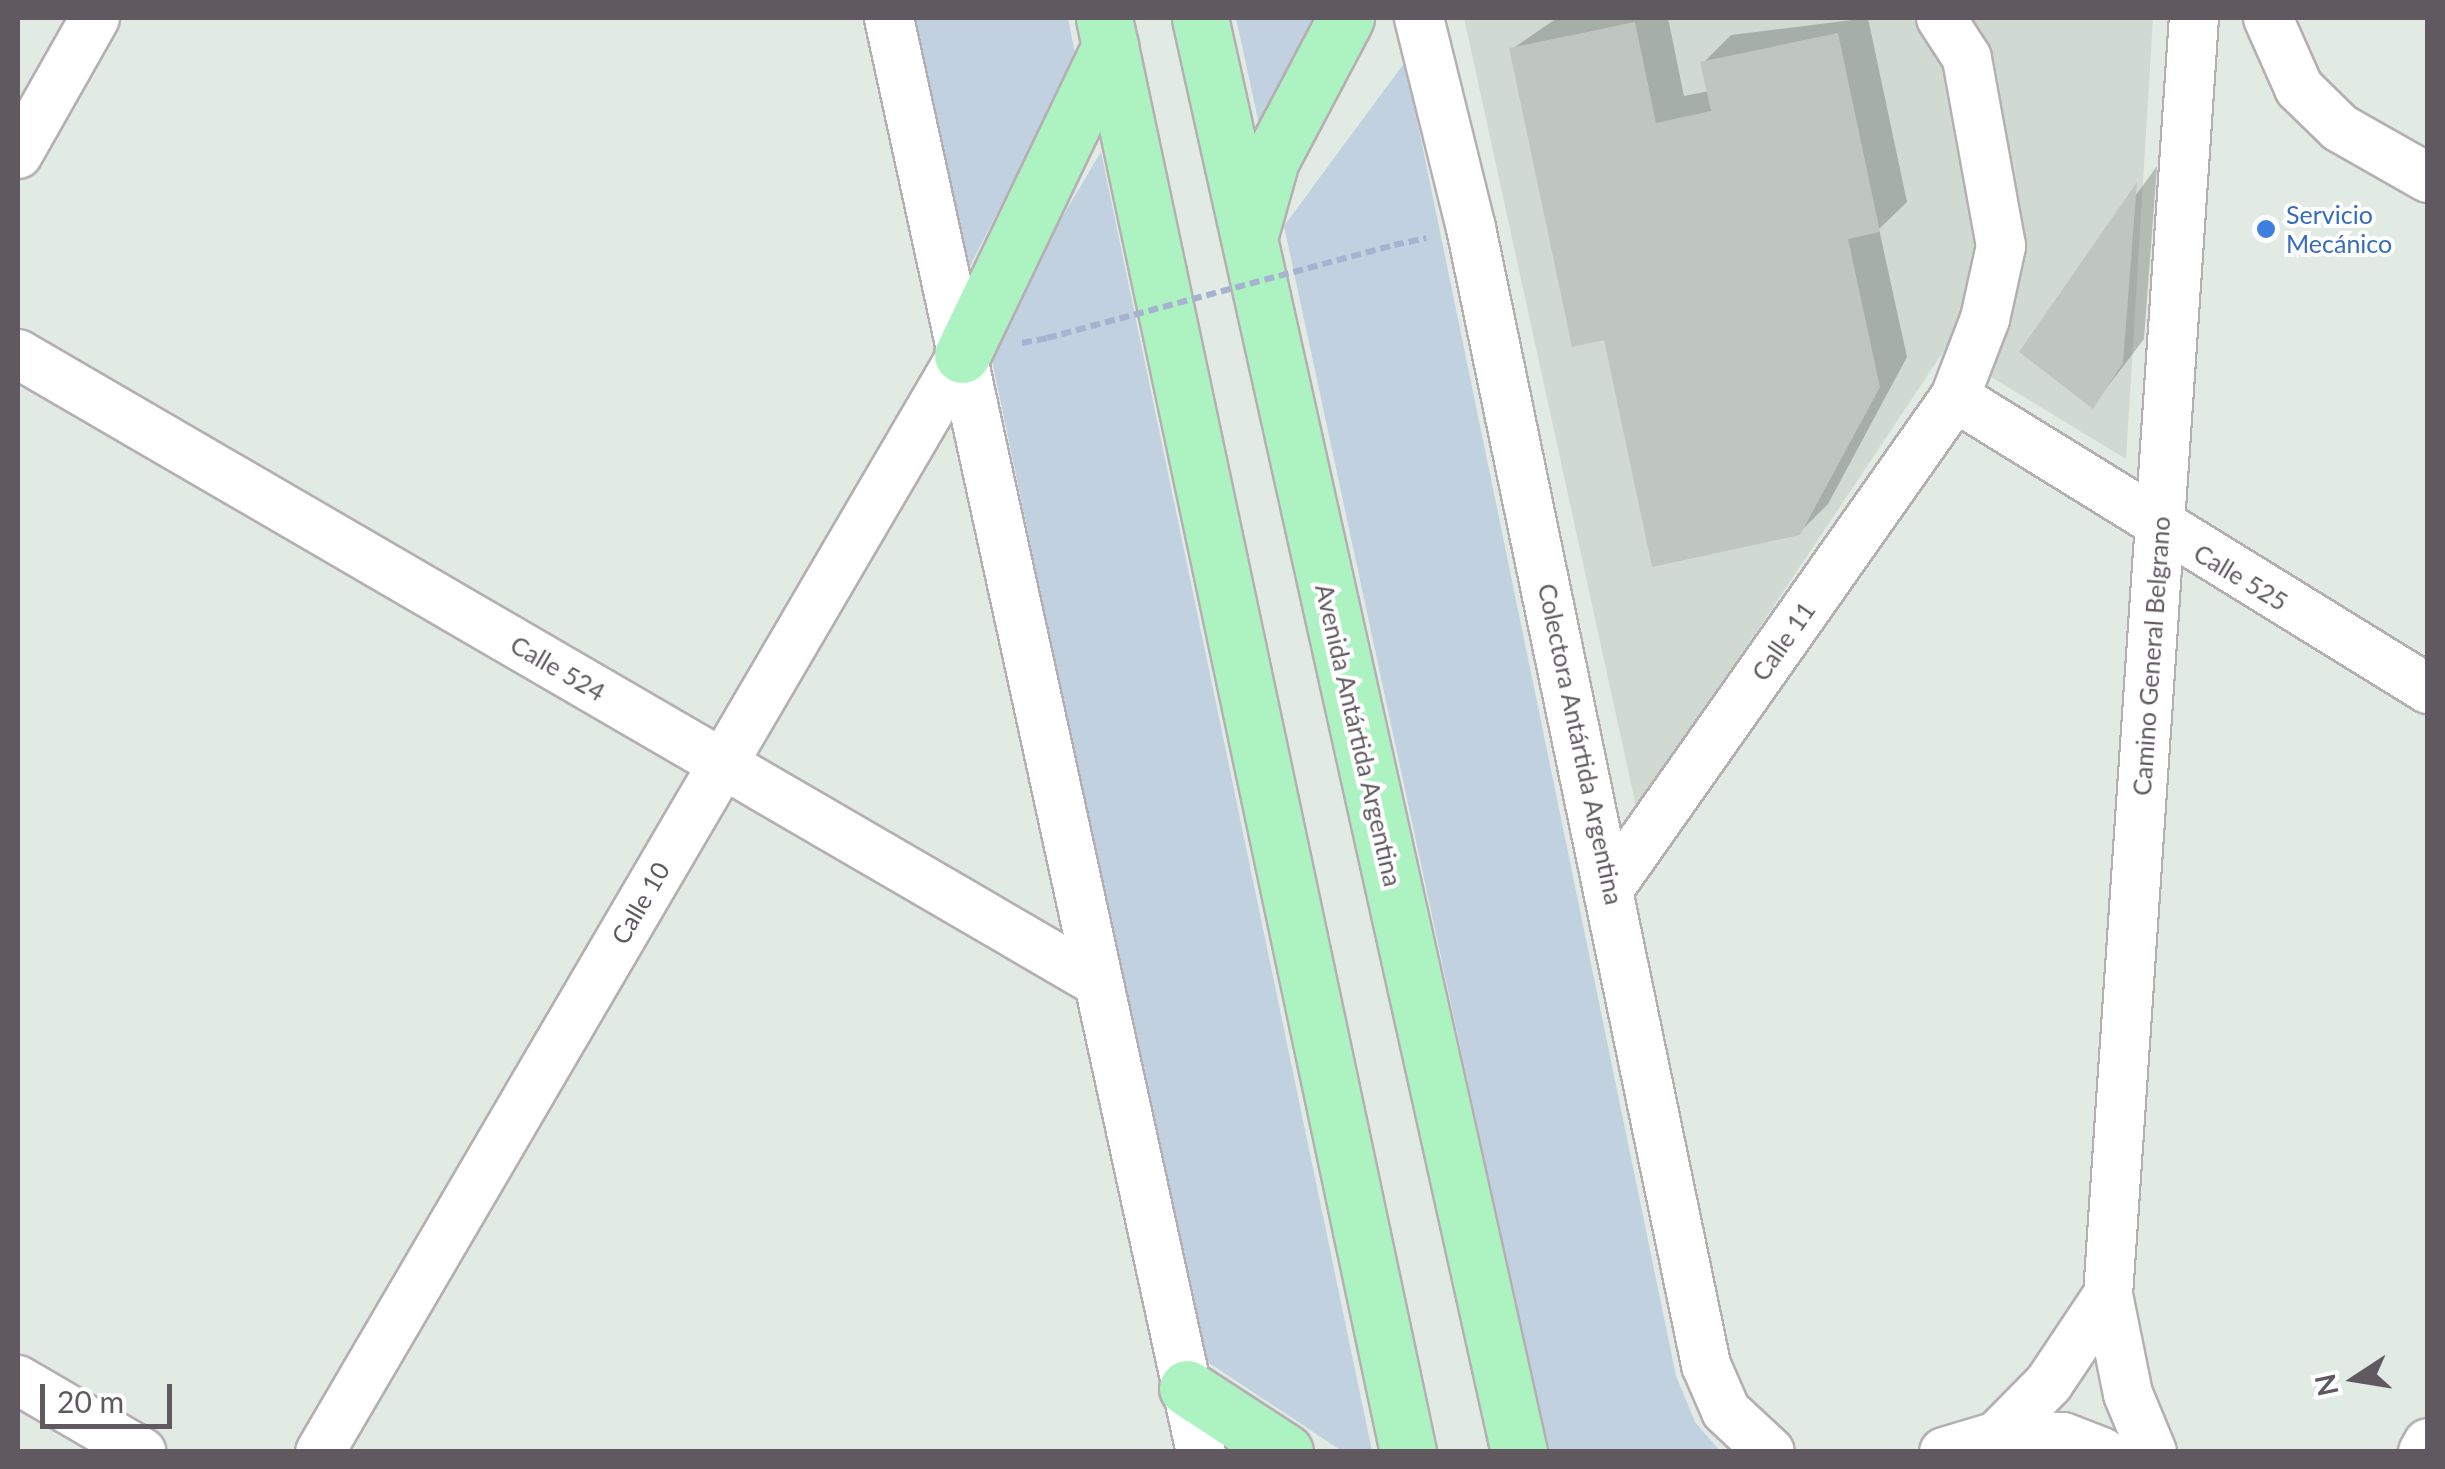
<!DOCTYPE html>
<html>
<head>
<meta charset="utf-8">
<style>
  body { margin:0 }
  #map { position:relative; width:2445px; height:1469px; overflow:hidden; background:#e1eae3; font-family:Lato,sans-serif }
  div>[style] { position:absolute }
  .education>* { inset:0; background:#d0dad2 }
  .green>* { inset:0; background:#c1d1df }
  .shadow>* { inset:0; background:#0003 }
  .building>* { inset:0; background:#bec6bf }
  .path>* { height:6px; margin-top:-3px; transform-origin:0; background:repeating-linear-gradient(90deg,#a6b2cf 0 10px,transparent 0 15px) }
  .roads { filter:drop-shadow(2px 0 #b5afb4) drop-shadow(-2px 0 #b5afb4) drop-shadow(0 2px #b5afb4) drop-shadow(0 -2px #b5afb4) }
  .minor>* { height:48px; margin:-24px; padding:0 24px; transform-origin:24px; border-radius:24px; background:#fff }
  .major>* { height:55px; margin:-27.5px; padding:0 27.5px; transform-origin:27.5px; border-radius:27.5px; background:#adf3c1 }
  .path-bridge>* { height:6px; margin-top:-3px; transform-origin:0; background:repeating-linear-gradient(90deg,#a6b2cf 0 10px,transparent 0 15px) }
  .dots>* { width:28px; height:28px; translate:-50% -50%; box-sizing:border-box; border:5px solid #fff; border-radius:50% }
  span { translate:-50% -50%; white-space:nowrap; text-align:center; line-height:1.15; -webkit-text-stroke:8px #fff; paint-order:stroke }
  .shop-label { font-size:25px; color:#366cbe }
  .left { translate:0 -50%; text-align:left }
  .street-label { font-size:25px; color:#605a60 }
  .frame { position:absolute; inset:0; border:20px solid #605a60; pointer-events:none }
  .north { position:absolute; left:2305px; top:1329px; width:100px; height:100px; -webkit-text-stroke:8px #fff; paint-order:stroke; rotate:258deg; font-size:28px; font-weight:700; line-height:40px; text-align:center; color:#605a60 }
  .north::after { content:''; display:block; margin:auto; width:35px; height:45px; background:#605a60; clip-path:polygon(50% 0,100% 100%,50% 72%,0 100%) }
  .scale { position:absolute; left:40px; top:1384px; width:132px; height:45px; box-sizing:border-box; border:5px solid #605a60; border-top:0; padding-left:12px; font-size:30px; line-height:35px; white-space:nowrap; color:#605a60; -webkit-text-stroke:8px #fff; paint-order:stroke }
</style>
</head>
<body>
<div id="map">
  <div class="education">
    <div style="clip-path:polygon(1464px 18px,2153px 18px,2126px 459px,1945px 349px,1637px 811px)"></div>
  </div>
  <div class="green">
    <div style="clip-path:polygon(914px 18px,1068px 18px,1076px 58px,968px 270px)"></div>
    <div style="clip-path:polygon(1236px 18px,1356px 18px,1267px 161px)"></div>
    <div style="clip-path:polygon(1405px 62px,1676px 1376px,1695px 1422px,1720px 1451px,1547px 1451px,1284px 226px)"></div>
    <div style="clip-path:polygon(1101px 152px,1372px 1451px,1342px 1451px,1200px 1357px,988px 341px)"></div>
  </div>
  <div class="shadow">
    <div style="clip-path:polygon(1668px 18px,1684px 96px,1709px 91px,1703px 63px,1731px 35px,1868px 18px,1907px 202px,1879px 229px,1907px 357px,1828px 504px,1799px 533px,1512px 49px,1557px 18px)"></div>
    <div style="clip-path:polygon(2157px 166px,2144px 339px,2093px 406px,2022px 352px)"></div>
  </div>
  <div class="building">
    <div style="clip-path:polygon(1635px 22px,1656px 123px,1711px 111px,1700px 62px,1838px 33px,1880px 232px,1848px 239px,1880px 387px,1800px 535px,1652px 567px,1604px 340px,1572px 347px,1509px 48px)"></div>
    <div style="clip-path:polygon(2137px 182px,2123px 363px,2093px 409px,2019px 352px)"></div>
  </div>
  <div class="path">
    <div style="left:1394px;top:245px;width:33px;rotate:-12deg"></div>
    <div style="left:1022px;top:343px;width:25px;rotate:-11deg"></div>
  </div>
  <div class="roads">
    <div class="minor">
      <div style="left:889px;top:18px;width:1468px;rotate:77.73deg"></div>
      <div style="left:1419px;top:18px;width:216px;rotate:76.1deg"></div>
      <div style="left:1471px;top:228px;width:1161px;rotate:78.32deg"></div>
      <div style="left:1706px;top:1365px;width:50px;rotate:66.5deg"></div>
      <div style="left:1726px;top:1411px;width:60px;rotate:43deg"></div>
      <div style="left:2268px;top:18px;width:77px;rotate:66.1deg"></div>
      <div style="left:2299px;top:88px;width:57px;rotate:44.3deg"></div>
      <div style="left:2340px;top:128px;width:101px;rotate:29.6deg"></div>
      <div style="left:18px;top:154px;width:156px;rotate:-60.5deg"></div>
      <div style="left:18px;top:354px;width:1249px;rotate:30.18deg"></div>
      <div style="left:1955px;top:397px;width:556px;rotate:31.69deg"></div>
      <div style="left:1611px;top:886px;width:598px;rotate:-54.87deg"></div>
      <div style="left:1955px;top:397px;width:84px;rotate:-69deg"></div>
      <div style="left:1985px;top:319px;width:75px;rotate:-77.6deg"></div>
      <div style="left:2001px;top:246px;width:191px;rotate:-100.3deg"></div>
      <div style="left:1967px;top:58px;width:48px;rotate:-123deg"></div>
      <div style="left:18px;top:1380px;width:143px;rotate:30.3deg"></div>
      <div style="left:1997px;top:1436px;width:74px;rotate:-45.5deg"></div>
      <div style="left:2049px;top:1383px;width:106px;rotate:-56.2deg"></div>
      <div style="left:320px;top:1452px;width:1271px;rotate:-59.66deg"></div>
      <div style="left:1944px;top:1452px;width:55px;rotate:-16.8deg"></div>
      <div style="left:1997px;top:1436px;width:66px;rotate:0.9deg"></div>
      <div style="left:2063px;top:1437px;width:42px;rotate:21deg"></div>
      <div style="left:2152px;top:1452px;width:63px;rotate:-112.5deg"></div>
      <div style="left:2128px;top:1394px;width:101px;rotate:-101.4deg"></div>
      <div style="left:2108px;top:1295px;width:1280px;rotate:-86.15deg"></div>
      <div style="left:2423px;top:1452px;width:10px;rotate:-61deg"></div>
    </div>
    <div class="major">
      <div style="left:1104px;top:18px;width:1466px;rotate:78.03deg"></div>
      <div style="left:1200px;top:18px;width:1469px;rotate:77.46deg"></div>
      <div style="left:1251px;top:231px;width:74px;rotate:-74.3deg"></div>
      <div style="left:1271px;top:160px;width:161px;rotate:-62.2deg"></div>
      <div style="left:962px;top:355px;width:343px;rotate:-64.4deg"></div>
      <div style="left:1187px;top:1388px;width:117px;rotate:33.1deg"></div>
    </div>
  </div>
  <div class="path-bridge">
    <div style="left:1047px;top:338px;width:359px;rotate:-15deg"></div>
  </div>
  <div class="dots">
    <div style="left:2266px;top:229px;background:#3f7fe0"></div>
  </div>
  <div class="shop-label">
    <span class="left" style="left:2286px;top:229px">Servicio<br>Mecánico</span>
  </div>
  <div class="street-label">
    <span style="left:2241px;top:577px;rotate:31deg">Calle 525</span>
    <span style="left:1783px;top:641px;rotate:-55deg">Calle 11</span>
    <span style="left:2151px;top:656px;rotate:-86deg">Camino General Belgrano</span>
    <span style="left:558px;top:668px;rotate:30deg">Calle 524</span>
    <span style="left:1359px;top:735px;rotate:77deg">Avenida Antártida Argentina</span>
    <span style="left:1581px;top:744px;rotate:78deg">Colectora Antártida Argentina</span>
    <span style="left:640px;top:903px;rotate:-60deg">Calle 10</span>
  </div>
  <div class="frame"></div>
  <div class="north">N</div>
  <div class="scale">20 m</div>
</div>
</body>
</html>
